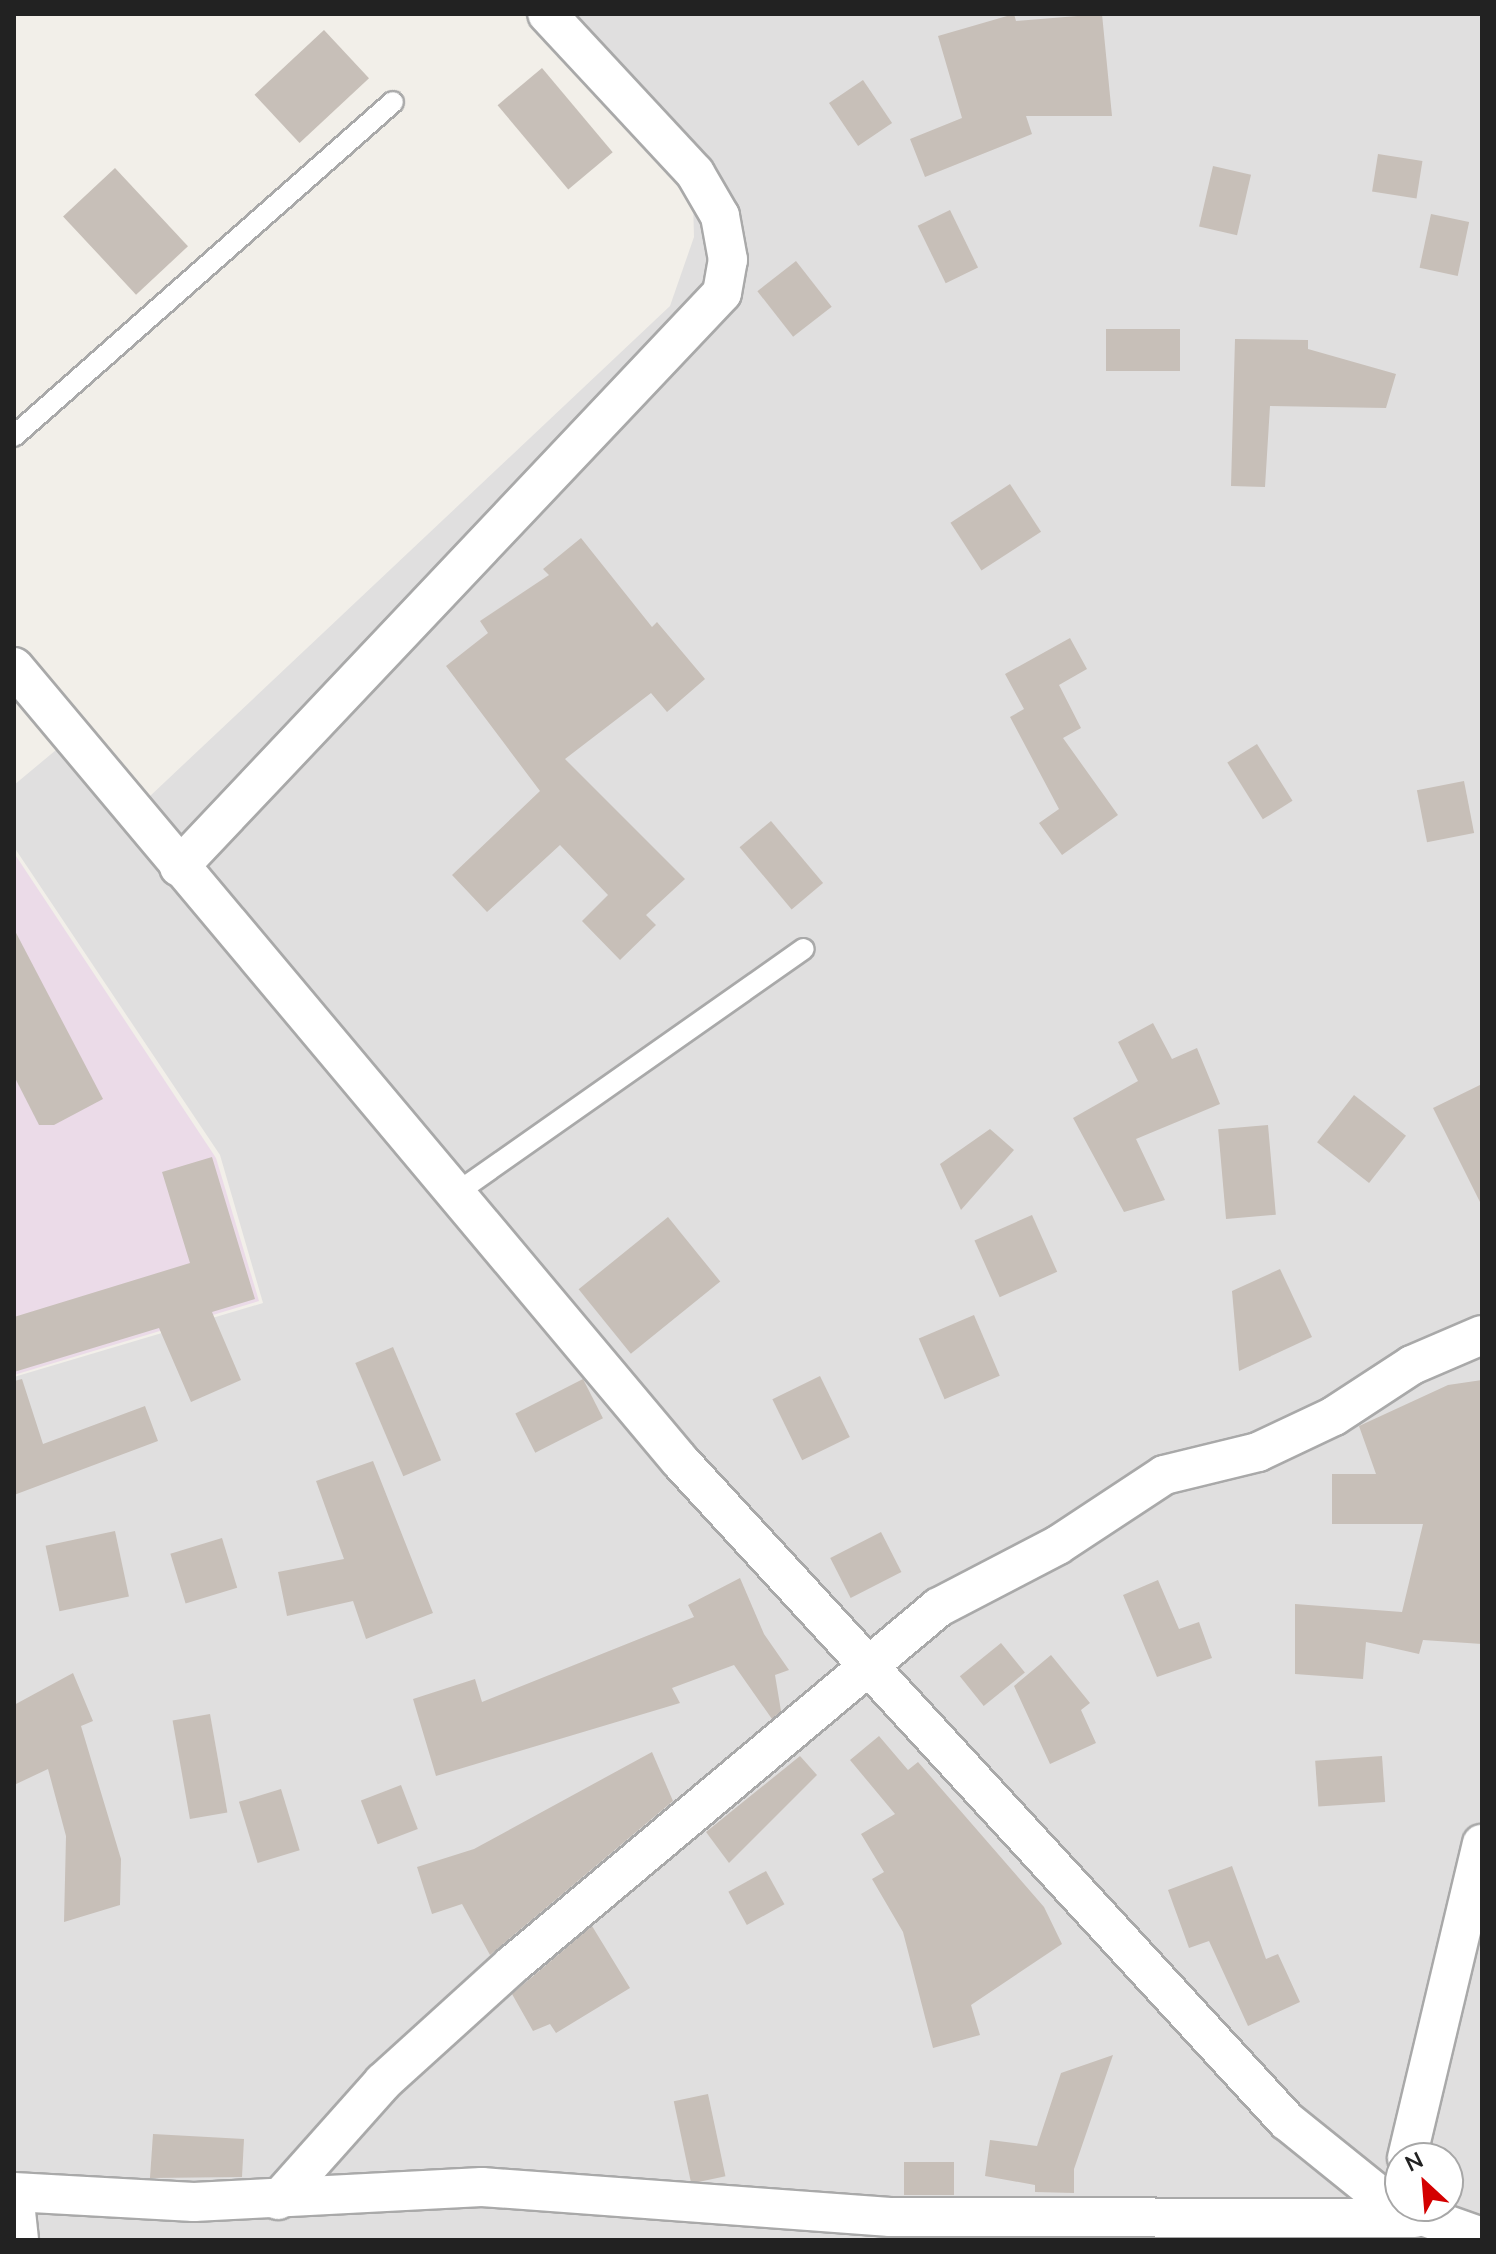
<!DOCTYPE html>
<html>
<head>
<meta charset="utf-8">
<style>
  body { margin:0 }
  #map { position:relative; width:1496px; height:2254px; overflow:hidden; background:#f2efe9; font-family:"Nunito Sans",sans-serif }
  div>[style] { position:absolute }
  .residential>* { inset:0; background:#e0dfdf }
  .industrial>* { inset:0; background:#ebdbe8 }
  .building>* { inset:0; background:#c7bfb8; transform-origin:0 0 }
  .roads { filter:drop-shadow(2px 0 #a9a9a9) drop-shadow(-2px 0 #a9a9a9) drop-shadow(0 2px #a9a9a9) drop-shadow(0 -2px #a9a9a9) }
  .lane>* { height:20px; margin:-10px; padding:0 10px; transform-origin:10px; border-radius:10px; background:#fff }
  .street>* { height:38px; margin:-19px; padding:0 19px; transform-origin:19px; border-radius:19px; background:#fff }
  span { translate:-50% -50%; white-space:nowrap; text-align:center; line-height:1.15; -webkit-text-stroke:8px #fff; paint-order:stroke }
  .frame { position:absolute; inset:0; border:16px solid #222; pointer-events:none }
  .north { position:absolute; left:1384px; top:2142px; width:80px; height:80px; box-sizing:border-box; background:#fff; border:2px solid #a7a7a7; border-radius:50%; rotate:334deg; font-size:22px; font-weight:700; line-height:32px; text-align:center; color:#222 }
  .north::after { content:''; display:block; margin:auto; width:28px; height:36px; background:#d40000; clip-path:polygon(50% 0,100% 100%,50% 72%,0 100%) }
</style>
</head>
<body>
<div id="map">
  <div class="residential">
    <div style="clip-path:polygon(evenodd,531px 14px,1482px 14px,1482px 2240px,14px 2240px,14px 1377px,263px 1303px,220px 1155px,14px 847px,14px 785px,86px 725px,149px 797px,670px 306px,694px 237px,693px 201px,531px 14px,1400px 2158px,1448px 2158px,1448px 2206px,1400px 2206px,1400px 2158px)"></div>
  </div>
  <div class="industrial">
    <div style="clip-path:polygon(14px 853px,216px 1158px,259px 1301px,14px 1375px)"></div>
  </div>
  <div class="building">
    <div style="clip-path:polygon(1014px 14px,1016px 21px,1102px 14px,1112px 116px,1026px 116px,1032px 134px,925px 177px,910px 139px,962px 118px,938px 36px)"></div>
    <div style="left:324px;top:30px;width:66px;height:95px;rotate:47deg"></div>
    <div style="left:542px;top:68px;width:110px;height:58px;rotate:50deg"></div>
    <div style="left:863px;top:80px;width:52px;height:41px;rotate:56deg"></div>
    <div style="left:1378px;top:154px;width:45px;height:38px;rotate:9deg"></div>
    <div style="left:1213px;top:166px;width:39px;height:62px;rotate:13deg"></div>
    <div style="left:115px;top:168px;width:107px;height:71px;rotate:47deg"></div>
    <div style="left:950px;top:210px;width:64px;height:36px;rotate:64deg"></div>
    <div style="left:1431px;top:214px;width:39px;height:55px;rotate:12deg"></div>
    <div style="left:796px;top:261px;width:58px;height:49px;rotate:52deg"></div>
    <div style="left:1106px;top:329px;width:74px;height:42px"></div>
    <div style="clip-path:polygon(1235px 339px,1308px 340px,1308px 349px,1396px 374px,1386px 408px,1270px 406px,1265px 487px,1231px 486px)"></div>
    <div style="left:1010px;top:484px;width:57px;height:71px;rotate:57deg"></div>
    <div style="clip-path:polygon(581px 538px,652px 627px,657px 622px,705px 679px,667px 712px,651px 693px,565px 759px,685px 879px,646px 915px,656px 925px,620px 960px,582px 921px,608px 895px,560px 845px,487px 912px,452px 875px,540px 791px,446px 666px,488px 633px,480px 621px,549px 575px,543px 569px)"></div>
    <div style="clip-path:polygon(1070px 638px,1087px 669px,1059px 685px,1081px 728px,1063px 738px,1118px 815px,1062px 855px,1039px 823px,1059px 809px,1010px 717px,1024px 709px,1005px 674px)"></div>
    <div style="left:1257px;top:744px;width:67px;height:35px;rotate:58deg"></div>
    <div style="left:1464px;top:781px;width:53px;height:48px;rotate:79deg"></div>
    <div style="left:771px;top:821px;width:81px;height:41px;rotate:50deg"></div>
    <div style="clip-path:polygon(14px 929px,103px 1099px,54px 1125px,39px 1125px,14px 1076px)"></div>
    <div style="clip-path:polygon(1153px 1023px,1172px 1059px,1197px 1048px,1220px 1104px,1136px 1139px,1165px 1200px,1124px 1212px,1073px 1118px,1138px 1081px,1118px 1042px)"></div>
    <div style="clip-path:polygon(1482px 1084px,1482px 1206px,1433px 1108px)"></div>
    <div style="left:1354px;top:1095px;width:66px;height:60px;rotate:38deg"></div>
    <div style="left:1268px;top:1125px;width:90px;height:50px;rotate:85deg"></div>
    <div style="clip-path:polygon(990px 1129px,1014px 1150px,961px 1210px,940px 1164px)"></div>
    <div style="clip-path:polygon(212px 1157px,255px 1299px,212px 1312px,241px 1380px,191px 1402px,159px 1328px,14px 1372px,14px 1317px,190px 1263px,162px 1172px)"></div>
    <div style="left:1032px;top:1215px;width:62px;height:63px;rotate:66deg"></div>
    <div style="left:668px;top:1217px;width:83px;height:115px;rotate:51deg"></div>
    <div style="clip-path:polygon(1280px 1269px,1312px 1337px,1239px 1371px,1232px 1291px)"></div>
    <div style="left:974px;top:1315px;width:66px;height:60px;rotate:67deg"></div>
    <div style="left:393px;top:1347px;width:123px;height:41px;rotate:67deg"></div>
    <div style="left:820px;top:1376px;width:68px;height:53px;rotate:64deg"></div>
    <div style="clip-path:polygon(22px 1379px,43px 1444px,145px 1406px,158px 1441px,14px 1495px,14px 1381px)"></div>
    <div style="left:583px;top:1379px;width:44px;height:76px;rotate:63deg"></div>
    <div style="clip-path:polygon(1482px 1380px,1482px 1644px,1423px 1640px,1419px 1654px,1366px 1642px,1363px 1679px,1295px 1674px,1295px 1604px,1402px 1612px,1423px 1524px,1332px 1524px,1332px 1474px,1376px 1474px,1359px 1426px,1448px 1385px)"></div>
    <div style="clip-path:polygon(373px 1461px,433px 1613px,366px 1639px,353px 1601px,287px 1616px,278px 1572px,344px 1559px,316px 1481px)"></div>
    <div style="left:115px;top:1531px;width:67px;height:71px;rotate:78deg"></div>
    <div style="left:881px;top:1532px;width:45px;height:57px;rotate:63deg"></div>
    <div style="left:222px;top:1538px;width:52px;height:54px;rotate:73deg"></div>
    <div style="clip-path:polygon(740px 1578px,764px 1634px,789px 1670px,775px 1675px,781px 1711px,772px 1719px,734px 1665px,672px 1688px,680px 1703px,436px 1776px,413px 1699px,475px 1679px,482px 1702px,694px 1617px,688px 1605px)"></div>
    <div style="clip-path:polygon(1158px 1580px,1179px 1629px,1199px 1622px,1212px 1658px,1157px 1677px,1123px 1595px)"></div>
    <div style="left:1001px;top:1643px;width:38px;height:53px;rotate:51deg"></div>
    <div style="clip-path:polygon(1051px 1655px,1090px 1703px,1081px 1710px,1096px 1743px,1050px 1764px,1014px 1686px)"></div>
    <div style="clip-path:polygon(73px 1673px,93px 1721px,81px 1726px,121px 1859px,120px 1905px,64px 1922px,66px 1836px,48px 1769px,14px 1785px,14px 1705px)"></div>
    <div style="left:210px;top:1714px;width:100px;height:38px;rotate:80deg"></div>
    <div style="clip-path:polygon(879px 1736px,908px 1770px,918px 1762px,1044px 1907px,1062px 1944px,971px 2005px,980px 2035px,933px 2048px,903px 1932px,872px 1879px,884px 1872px,861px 1834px,895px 1814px,850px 1760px)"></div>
    <div style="clip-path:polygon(652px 1752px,673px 1801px,490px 1955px,462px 1904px,432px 1914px,417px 1867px,474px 1849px)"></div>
    <div style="clip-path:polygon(800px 1756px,817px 1775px,729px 1863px,706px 1832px)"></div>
    <div style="left:1382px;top:1756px;width:46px;height:67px;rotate:86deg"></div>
    <div style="left:401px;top:1785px;width:47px;height:43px;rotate:69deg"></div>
    <div style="left:281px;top:1789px;width:64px;height:44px;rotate:73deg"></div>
    <div style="clip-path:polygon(1232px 1866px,1266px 1959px,1278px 1954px,1300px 2002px,1248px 2026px,1209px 1941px,1189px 1948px,1168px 1890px)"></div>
    <div style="left:766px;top:1871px;width:38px;height:43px;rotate:61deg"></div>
    <div style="clip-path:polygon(592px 1926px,630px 1988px,556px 2033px,550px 2024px,533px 2031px,512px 1994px)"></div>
    <div style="clip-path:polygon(1113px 2055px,1074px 2169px,1074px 2193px,1035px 2192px,1035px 2185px,985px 2176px,990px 2140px,1037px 2146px,1061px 2073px)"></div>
    <div style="left:708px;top:2094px;width:84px;height:35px;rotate:78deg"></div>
    <div style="clip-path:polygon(153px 2134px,244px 2139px,242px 2177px,150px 2178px)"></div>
    <div style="left:904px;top:2162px;width:50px;height:33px"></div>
  </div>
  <div class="roads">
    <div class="lane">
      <div style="left:14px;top:436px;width:505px;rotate:-41.39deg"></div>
      <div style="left:455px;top:1194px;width:426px;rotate:-35.1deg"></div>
    </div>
    <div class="street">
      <div style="left:14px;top:667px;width:1036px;rotate:50.01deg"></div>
      <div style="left:680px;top:1461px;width:897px;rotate:47.4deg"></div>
      <div style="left:1287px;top:2121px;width:134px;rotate:38.9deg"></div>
      <div style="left:1391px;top:2205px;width:96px;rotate:19.4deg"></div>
      <div style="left:179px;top:867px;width:790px;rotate:-46.59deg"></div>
      <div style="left:722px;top:293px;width:34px;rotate:-80deg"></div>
      <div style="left:728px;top:260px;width:45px;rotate:-100.3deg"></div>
      <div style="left:720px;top:216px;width:50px;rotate:-120.2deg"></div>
      <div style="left:695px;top:173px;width:217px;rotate:-132.9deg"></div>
      <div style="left:1407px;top:2158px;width:323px;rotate:-76.6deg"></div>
      <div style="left:14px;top:2192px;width:180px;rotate:3.2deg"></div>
      <div style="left:194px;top:2202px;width:288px;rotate:-3deg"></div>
      <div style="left:482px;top:2187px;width:409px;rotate:4.2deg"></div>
      <div style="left:890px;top:2217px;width:525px;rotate:0.11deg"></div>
      <div style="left:14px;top:2193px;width:47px;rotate:83.9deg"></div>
      <div style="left:278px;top:2200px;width:158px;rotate:-48.3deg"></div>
      <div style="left:383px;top:2082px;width:174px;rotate:-42.2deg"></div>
      <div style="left:512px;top:1965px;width:557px;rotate:-39.98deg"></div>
      <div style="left:939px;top:1607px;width:134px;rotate:-27.5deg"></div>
      <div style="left:1058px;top:1545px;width:127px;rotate:-33.4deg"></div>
      <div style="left:1164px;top:1475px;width:97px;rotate:-13.7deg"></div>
      <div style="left:1258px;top:1452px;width:84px;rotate:-25.3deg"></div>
      <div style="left:1334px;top:1416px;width:93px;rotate:-33.2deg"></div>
      <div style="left:1412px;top:1365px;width:76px;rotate:-23.2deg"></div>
    </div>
  </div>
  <div class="frame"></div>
  <div class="north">N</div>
</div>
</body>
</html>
